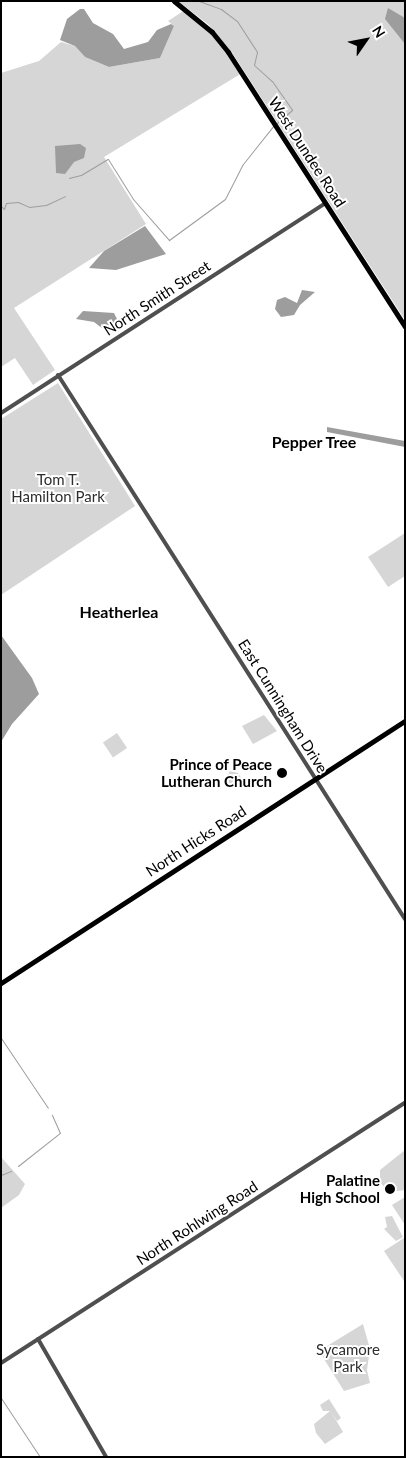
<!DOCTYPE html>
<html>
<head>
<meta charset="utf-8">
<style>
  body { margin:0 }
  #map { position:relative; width:406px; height:1458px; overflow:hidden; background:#fff; font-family:Lato,sans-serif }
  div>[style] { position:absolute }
  .green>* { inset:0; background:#d6d6d6; transform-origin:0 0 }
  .water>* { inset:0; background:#9d9d9d }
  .stream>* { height:1px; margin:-0.5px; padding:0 0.5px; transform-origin:0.5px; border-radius:0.5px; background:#9d9d9d }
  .minor>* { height:4px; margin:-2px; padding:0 2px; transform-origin:2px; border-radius:2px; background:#4f4f4f }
  .major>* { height:5px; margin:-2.5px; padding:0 2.5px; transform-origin:2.5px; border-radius:2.5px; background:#000 }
  .dots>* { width:14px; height:14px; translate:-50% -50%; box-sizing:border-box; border:2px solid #fff; border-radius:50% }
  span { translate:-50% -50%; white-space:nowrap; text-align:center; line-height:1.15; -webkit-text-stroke:4px #fff; paint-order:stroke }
  .street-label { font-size:15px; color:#000 }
  .park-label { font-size:15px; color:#2d2d2d }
  .poi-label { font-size:15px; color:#000; font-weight:700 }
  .right { translate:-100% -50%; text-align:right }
  .neighbourhood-label { font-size:16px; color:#000; font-weight:700 }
  .frame { position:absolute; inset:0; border:2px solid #000; pointer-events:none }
  .north { position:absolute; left:341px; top:15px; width:50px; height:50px; -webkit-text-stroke:4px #fff; paint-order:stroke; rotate:57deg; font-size:14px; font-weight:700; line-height:20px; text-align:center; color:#000 }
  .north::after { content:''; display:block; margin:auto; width:18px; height:22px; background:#000; clip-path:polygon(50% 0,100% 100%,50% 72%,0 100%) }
</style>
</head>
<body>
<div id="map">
  <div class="green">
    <div style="clip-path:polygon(178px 1px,405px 1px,405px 320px,233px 54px,209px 25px)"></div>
    <div style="clip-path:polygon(185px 10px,221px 43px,242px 73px,104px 157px,146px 224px,14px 308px,55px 370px,33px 385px,15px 358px,1px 367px,1px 73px,39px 61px,61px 42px,75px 46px,85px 57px,109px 67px,160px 58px,174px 26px,168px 21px)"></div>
    <div style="clip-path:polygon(58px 383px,135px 506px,1px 595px,1px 419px)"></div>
    <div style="clip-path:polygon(405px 533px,405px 576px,388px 587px,368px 557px)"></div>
    <div style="clip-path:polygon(264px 715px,277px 731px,253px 744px,242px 726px)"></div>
    <div style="left:117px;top:733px;width:18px;height:17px;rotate:56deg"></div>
    <div style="clip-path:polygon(230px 771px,238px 773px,244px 782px,237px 787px,234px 782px,230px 784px,226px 778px)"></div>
    <div style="clip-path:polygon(405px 1150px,405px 1190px,390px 1192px,380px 1183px,380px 1170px)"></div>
    <div style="clip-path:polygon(1px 1157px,25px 1184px,19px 1195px,1px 1208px)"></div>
    <div style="clip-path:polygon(405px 1197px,405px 1225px,392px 1205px)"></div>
    <div style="clip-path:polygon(392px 1216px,403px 1237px,396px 1241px,384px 1229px,387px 1227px,385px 1217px)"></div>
    <div style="clip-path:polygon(404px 1238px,405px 1240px,404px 1281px,384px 1251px)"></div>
    <div style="clip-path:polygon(363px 1324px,370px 1349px,367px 1370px,370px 1383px,344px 1391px,319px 1351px)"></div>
    <div style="clip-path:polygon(329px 1399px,341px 1418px,337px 1421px,330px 1410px,343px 1432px,325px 1444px,316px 1433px,314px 1424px,330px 1411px,323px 1411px,320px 1405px)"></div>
  </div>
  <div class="water">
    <div style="clip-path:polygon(388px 8px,405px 18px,405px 44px,385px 19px)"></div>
    <div style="clip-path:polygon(80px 9px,84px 9px,93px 23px,113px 34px,124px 49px,148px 42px,157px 30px,171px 24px,174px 26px,160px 58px,109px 67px,85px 57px,75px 46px,60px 40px,67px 19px)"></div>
    <div style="clip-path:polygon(80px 144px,86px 148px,84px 158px,74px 162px,65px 174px,56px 173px,55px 146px)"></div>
    <div style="clip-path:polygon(145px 226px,166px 254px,116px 270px,89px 268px,104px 251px)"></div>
    <div style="clip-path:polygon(302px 290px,315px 292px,300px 305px,294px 315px,281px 317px,275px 309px,277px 300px,285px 297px,297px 303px)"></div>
    <div style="clip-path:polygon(83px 311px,114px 313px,119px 323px,107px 332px,94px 322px,76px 319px)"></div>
    <div style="clip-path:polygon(327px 427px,405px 441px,405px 447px,327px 432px)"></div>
    <div style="clip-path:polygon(1px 635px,32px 678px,39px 694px,12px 724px,1px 742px)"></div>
  </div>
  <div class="stream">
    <div style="left:199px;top:1px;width:23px;rotate:20deg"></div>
    <div style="left:221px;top:9px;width:20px;rotate:37deg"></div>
    <div style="left:237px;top:21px;width:37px;rotate:57deg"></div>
    <div style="left:257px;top:52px;width:13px;rotate:103deg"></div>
    <div style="left:254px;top:65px;width:24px;rotate:42deg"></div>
    <div style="left:272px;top:81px;width:35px;rotate:55deg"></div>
    <div style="left:292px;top:110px;width:20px;rotate:139deg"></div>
    <div style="left:69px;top:178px;width:12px;rotate:-14deg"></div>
    <div style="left:81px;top:175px;width:31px;rotate:-31deg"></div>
    <div style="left:108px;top:159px;width:47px;rotate:58deg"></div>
    <div style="left:133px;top:199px;width:55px;rotate:48.7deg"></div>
    <div style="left:169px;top:240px;width:69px;rotate:-36.2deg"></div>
    <div style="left:225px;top:199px;width:39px;rotate:-63deg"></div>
    <div style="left:243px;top:164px;width:50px;rotate:-51.5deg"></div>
    <div style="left:1px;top:206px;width:4px;rotate:45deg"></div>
    <div style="left:4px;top:209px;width:6px;rotate:-72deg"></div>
    <div style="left:6px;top:203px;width:12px;rotate:-5deg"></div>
    <div style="left:18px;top:202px;width:12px;rotate:24deg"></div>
    <div style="left:29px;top:207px;width:17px;rotate:-7deg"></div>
    <div style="left:46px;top:205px;width:21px;rotate:-25deg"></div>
    <div style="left:1px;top:1038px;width:84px;rotate:56.1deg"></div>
    <div style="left:18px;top:1166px;width:53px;rotate:-38.2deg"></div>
    <div style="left:60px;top:1133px;width:20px;rotate:-114deg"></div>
    <div style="left:1px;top:1175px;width:11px;rotate:-22deg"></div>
    <div style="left:1px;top:1398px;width:71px;rotate:56.5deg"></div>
  </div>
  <div class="minor">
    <div style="left:58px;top:375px;width:645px;rotate:57.47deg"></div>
    <div style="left:1px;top:413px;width:386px;rotate:-32.9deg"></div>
    <div style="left:38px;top:1339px;width:136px;rotate:60deg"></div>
    <div style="left:1px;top:1363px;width:480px;rotate:-32.8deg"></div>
  </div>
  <div class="major">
    <div style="left:174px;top:1px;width:49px;rotate:39.2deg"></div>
    <div style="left:212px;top:32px;width:26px;rotate:51deg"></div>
    <div style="left:228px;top:52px;width:327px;rotate:57.2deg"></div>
    <div style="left:1px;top:983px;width:482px;rotate:-33deg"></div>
  </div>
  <div class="dots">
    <div style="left:282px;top:773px;background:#000"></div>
    <div style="left:390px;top:1189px;background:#000"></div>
  </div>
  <div class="street-label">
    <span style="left:307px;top:152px;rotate:57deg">West Dundee Road</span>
    <span style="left:157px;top:298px;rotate:-33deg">North Smith Street</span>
    <span style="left:283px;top:706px;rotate:58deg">East Cunningham Drive</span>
    <span style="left:196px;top:841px;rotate:-33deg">North Hicks Road</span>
    <span style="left:197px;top:1223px;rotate:-33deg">North Rohlwing Road</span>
  </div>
  <div class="park-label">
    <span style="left:58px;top:488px">Tom T.<br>Hamilton Park</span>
    <span style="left:348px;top:1358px">Sycamore<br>Park</span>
  </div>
  <div class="poi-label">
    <span class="right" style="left:272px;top:773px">Prince of Peace<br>Lutheran Church</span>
    <span class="right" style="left:380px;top:1189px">Palatine<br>High School</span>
  </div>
  <div class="neighbourhood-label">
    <span style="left:314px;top:442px">Pepper Tree</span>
    <span style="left:119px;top:612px">Heatherlea</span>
  </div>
  <div class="frame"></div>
  <div class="north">N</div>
</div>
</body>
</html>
